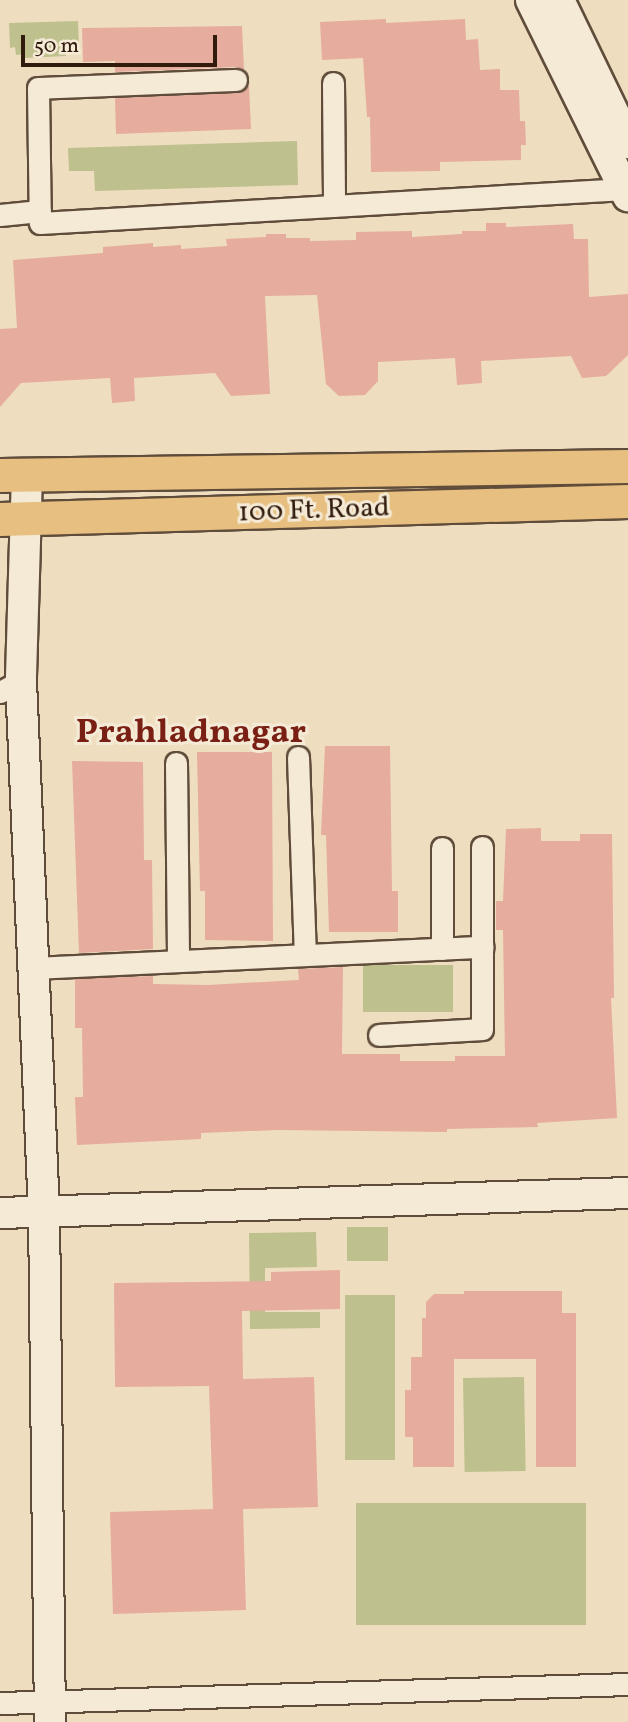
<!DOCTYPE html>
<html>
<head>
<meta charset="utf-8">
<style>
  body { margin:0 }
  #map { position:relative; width:628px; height:1722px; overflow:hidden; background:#eedebf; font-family:Vollkorn,serif }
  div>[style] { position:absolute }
  .green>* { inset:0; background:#bec08e; transform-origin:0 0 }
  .building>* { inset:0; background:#e6ac9d }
  .roads { filter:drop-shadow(2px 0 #604c3a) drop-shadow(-2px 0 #604c3a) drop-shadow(0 2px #604c3a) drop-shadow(0 -2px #604c3a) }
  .street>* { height:21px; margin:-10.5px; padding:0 10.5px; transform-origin:10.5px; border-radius:10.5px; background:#f4ead5 }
  .secondary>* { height:30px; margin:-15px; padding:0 15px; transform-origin:15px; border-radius:15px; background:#f4ead5 }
  .primary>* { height:33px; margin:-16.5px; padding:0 16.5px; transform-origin:16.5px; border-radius:16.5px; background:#e7bf80 }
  span { translate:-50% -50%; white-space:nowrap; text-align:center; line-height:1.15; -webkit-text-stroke:6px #f4ead5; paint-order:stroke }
  .street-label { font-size:28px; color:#311b0d }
  .district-label { font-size:35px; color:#7a1f14; font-weight:700 }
  .scale { position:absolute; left:21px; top:35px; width:196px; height:32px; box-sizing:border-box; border:4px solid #311b0d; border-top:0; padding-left:9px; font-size:21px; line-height:24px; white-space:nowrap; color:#311b0d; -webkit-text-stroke:5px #f4ead5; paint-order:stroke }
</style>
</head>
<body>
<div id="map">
  <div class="green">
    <div style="clip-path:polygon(78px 21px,79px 49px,66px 53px,66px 56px,25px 58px,24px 54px,16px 55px,15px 47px,10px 48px,9px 23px)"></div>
    <div style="clip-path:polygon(297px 141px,298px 185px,95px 191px,94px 171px,69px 171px,68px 148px)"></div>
    <div style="left:363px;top:965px;width:90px;height:47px"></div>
    <div style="left:347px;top:1227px;width:41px;height:34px"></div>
    <div style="clip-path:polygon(316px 1232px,317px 1267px,265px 1268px,265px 1312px,320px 1312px,320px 1328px,250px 1329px,249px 1233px)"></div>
    <div style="left:345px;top:1295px;width:50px;height:165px"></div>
    <div style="left:524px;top:1377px;width:94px;height:61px;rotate:89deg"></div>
    <div style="left:356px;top:1503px;width:230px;height:122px"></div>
  </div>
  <div class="building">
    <div style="clip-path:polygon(386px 19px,386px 23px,465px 19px,466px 40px,478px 39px,480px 70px,500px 69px,500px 90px,519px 90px,520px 121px,525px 121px,526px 145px,521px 145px,521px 160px,440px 162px,440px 171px,371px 172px,370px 117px,367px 117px,363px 58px,322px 60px,320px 22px)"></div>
    <div style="clip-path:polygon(242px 26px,244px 70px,235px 67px,115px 72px,115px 61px,83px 62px,82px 28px)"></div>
    <div style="clip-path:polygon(249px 86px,251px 129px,116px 134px,115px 98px,237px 93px)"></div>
    <div style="clip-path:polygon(486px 223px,506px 223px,506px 227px,573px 224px,574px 239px,588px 239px,589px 297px,628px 294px,628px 355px,606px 376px,582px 378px,571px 356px,481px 361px,482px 383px,457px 385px,455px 358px,378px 362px,378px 381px,365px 395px,339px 396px,326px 384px,317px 295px,265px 296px,270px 394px,231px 396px,215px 373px,134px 378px,135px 401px,112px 403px,110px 378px,21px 383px,0 407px,0 329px,17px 328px,13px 260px,103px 253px,103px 247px,153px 243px,153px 247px,181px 245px,181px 249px,227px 246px,226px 239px,266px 237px,266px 234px,286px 234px,286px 238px,310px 238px,310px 241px,356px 240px,356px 232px,412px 231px,412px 237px,462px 234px,462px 231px,486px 231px)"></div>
    <div style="clip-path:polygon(325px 746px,390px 746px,392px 891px,398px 891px,398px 932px,329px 932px,326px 835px,321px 835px)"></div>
    <div style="clip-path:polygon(197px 752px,272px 752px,273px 941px,205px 940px,205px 891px,200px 891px)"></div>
    <div style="clip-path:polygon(72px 761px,143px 762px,144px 860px,152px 860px,153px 949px,79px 953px)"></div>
    <div style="clip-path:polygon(541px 828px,541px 841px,580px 841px,580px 834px,612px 834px,614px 998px,611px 998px,617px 1118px,537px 1123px,538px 1127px,447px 1129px,447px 1132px,278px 1130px,201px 1133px,201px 1139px,77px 1145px,75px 1097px,83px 1097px,82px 1028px,75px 1028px,75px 979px,153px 976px,153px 984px,208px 985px,299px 980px,298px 969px,343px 967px,342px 1054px,400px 1054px,400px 1061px,455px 1061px,455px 1056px,505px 1056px,503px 930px,496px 930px,496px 901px,503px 901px,506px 829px)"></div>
    <div style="clip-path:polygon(340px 1270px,340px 1309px,242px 1311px,243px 1379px,314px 1377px,318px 1507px,243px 1509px,246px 1610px,113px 1614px,110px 1512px,213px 1509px,209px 1386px,115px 1387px,114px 1283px,271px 1281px,271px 1272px)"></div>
    <div style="clip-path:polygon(464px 1291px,562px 1291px,562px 1313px,576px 1313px,576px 1467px,536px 1467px,536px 1359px,454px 1359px,454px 1467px,413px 1467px,413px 1437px,405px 1437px,405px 1390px,411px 1390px,411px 1357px,422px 1357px,422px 1318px,426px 1318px,426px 1302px,434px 1294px,464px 1294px)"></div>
  </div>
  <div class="roads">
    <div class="street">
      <div style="left:236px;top:80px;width:198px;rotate:177.7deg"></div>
      <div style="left:38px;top:88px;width:135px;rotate:89.2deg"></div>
      <div style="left:40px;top:223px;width:586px;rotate:-3.33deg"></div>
      <div style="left:333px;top:83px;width:123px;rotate:89.5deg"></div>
      <div style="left:0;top:215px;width:40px;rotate:-5.7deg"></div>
      <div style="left:0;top:692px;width:24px;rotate:-28deg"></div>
      <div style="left:298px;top:757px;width:198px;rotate:88deg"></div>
      <div style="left:176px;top:763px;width:198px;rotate:89.4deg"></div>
      <div style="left:442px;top:848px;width:101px;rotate:90deg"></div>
      <div style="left:33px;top:968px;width:450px;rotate:-2.7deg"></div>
      <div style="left:379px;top:1035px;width:103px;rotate:-3.3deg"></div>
      <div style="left:482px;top:1029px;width:182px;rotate:-90deg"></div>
      <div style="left:0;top:1703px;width:628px;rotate:-1.73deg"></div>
    </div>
    <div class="secondary">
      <div style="left:531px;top:0;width:219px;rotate:63.7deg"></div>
      <div style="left:559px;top:0;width:159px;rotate:64.2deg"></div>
      <div style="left:27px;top:474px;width:207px;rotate:91.7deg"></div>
      <div style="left:21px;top:681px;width:530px;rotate:87.52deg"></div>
      <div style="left:44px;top:1211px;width:511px;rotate:89.33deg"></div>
      <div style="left:0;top:1213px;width:628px;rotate:-1.82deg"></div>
    </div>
    <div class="primary">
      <div style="left:0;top:475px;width:628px;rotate:-0.82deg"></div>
      <div style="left:0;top:519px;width:628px;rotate:-1.64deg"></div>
    </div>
  </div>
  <div class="street-label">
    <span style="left:314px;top:511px;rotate:-2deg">100 Ft. Road</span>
  </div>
  <div class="district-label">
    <span style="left:191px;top:733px">Prahladnagar</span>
  </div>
  <div class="scale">50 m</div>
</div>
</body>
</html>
